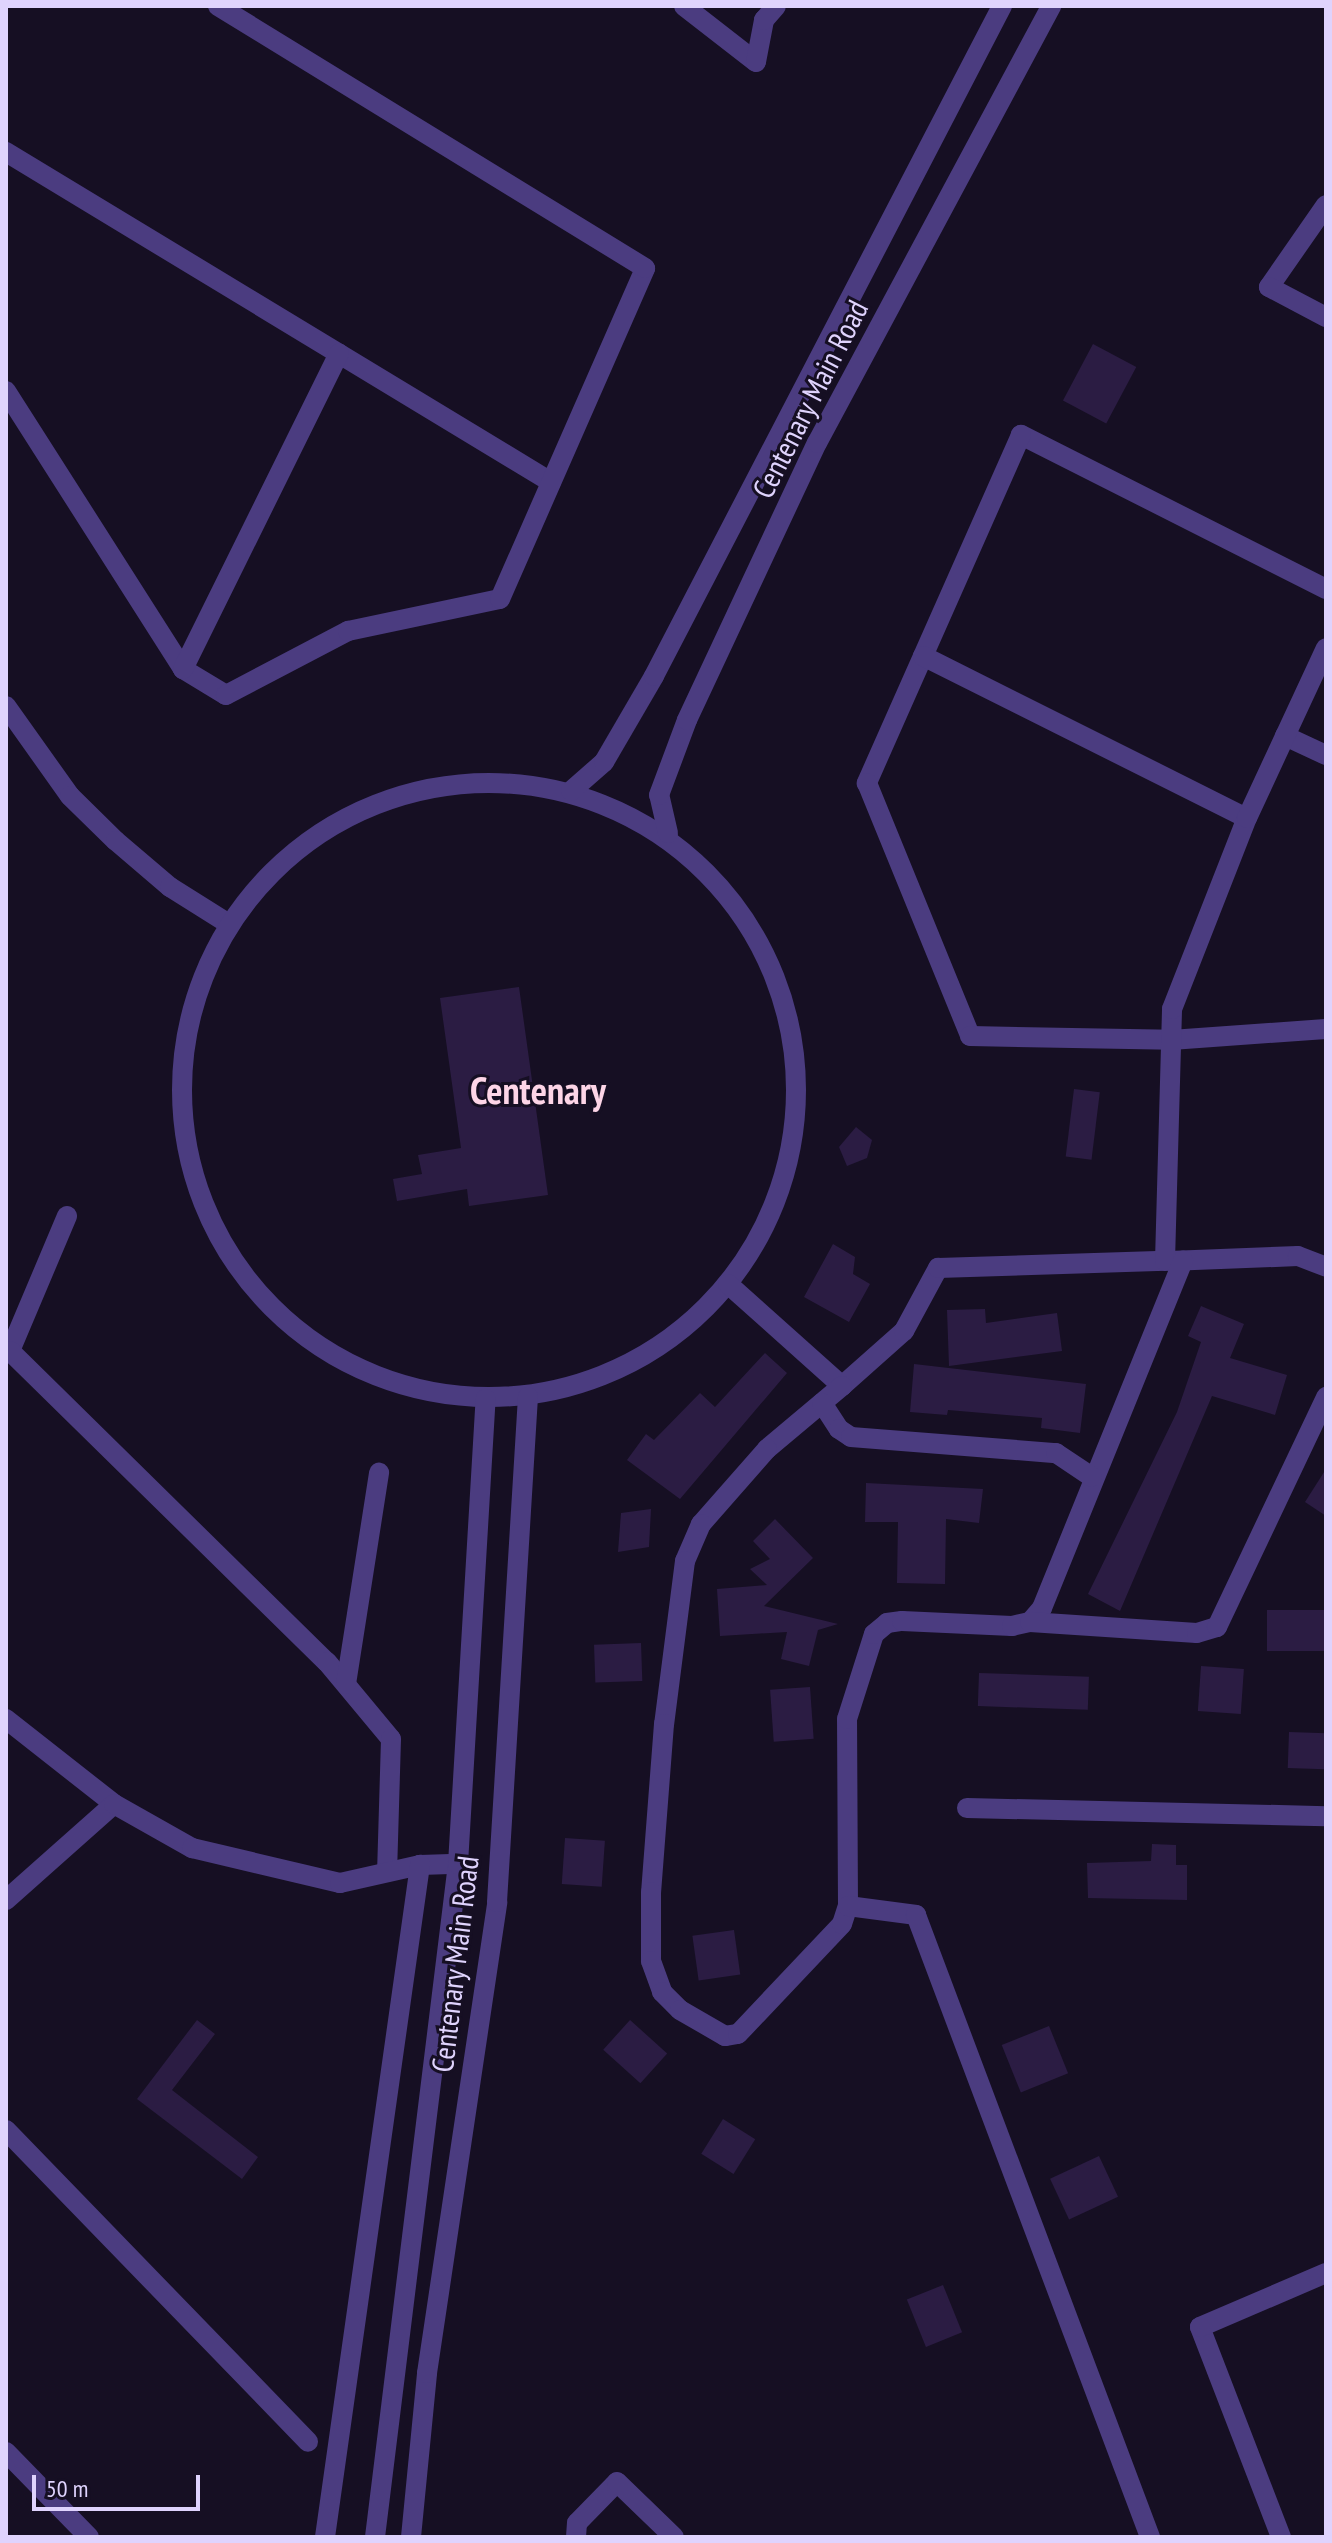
<!DOCTYPE html>
<html>
<head>
<meta charset="utf-8">
<style>
  body { margin:0 }
  #map { position:relative; width:1332px; height:2543px; overflow:hidden; background:#160f23; font-family:"PT Sans Narrow",sans-serif }
  div>[style] { position:absolute }
  .building>* { inset:0; background:#2b1c43; transform-origin:0 0 }
  .minor>* { height:20px; margin:-10px; padding:0 10px; transform-origin:10px; border-radius:10px; background:#4b3c80 }
  .minor>.ring { margin:-10px; padding:0; box-sizing:content-box; background:none; border:20px solid #4b3c80; border-radius:50% }
  span { translate:-50% -50%; white-space:nowrap; text-align:center; line-height:1.15; -webkit-text-stroke:6px #160f23; paint-order:stroke }
  .street-label { font-size:30px; color:#dfd3fd }
  .district-label { font-size:38px; color:#fdd5e7; font-weight:700 }
  .frame { position:absolute; inset:0; border:8px solid #dfd3fd; pointer-events:none }
  .scale { position:absolute; left:32px; top:2475px; width:168px; height:36px; box-sizing:border-box; border:4px solid #dfd3fd; border-top:0; padding-left:10px; font-size:24px; line-height:28px; white-space:nowrap; color:#dfd3fd; -webkit-text-stroke:6px #160f23; paint-order:stroke }
</style>
</head>
<body>
<div id="map">
  <div class="building">
    <div style="left:1093px;top:344px;width:49px;height:64px;rotate:28deg"></div>
    <div style="clip-path:polygon(519px 987px,548px 1195px,469px 1206px,467px 1189px,397px 1201px,393px 1179px,422px 1174px,418px 1155px,461px 1148px,440px 998px)"></div>
    <div style="left:1074px;top:1089px;width:26px;height:68px;rotate:7deg"></div>
    <div style="clip-path:polygon(856px 1127px,872px 1140px,867px 1158px,847px 1166px,839px 1147px)"></div>
    <div style="clip-path:polygon(833px 1244px,855px 1257px,853px 1274px,870px 1284px,849px 1322px,804px 1297px)"></div>
    <div style="clip-path:polygon(1201px 1306px,1244px 1324px,1230px 1358px,1287px 1375px,1275px 1415px,1212px 1396px,1120px 1611px,1088px 1594px,1177px 1412px,1201px 1342px,1188px 1336px)"></div>
    <div style="clip-path:polygon(985px 1309px,986px 1323px,1057px 1313px,1062px 1351px,949px 1366px,947px 1310px)"></div>
    <div style="clip-path:polygon(765px 1353px,787px 1373px,680px 1499px,627px 1460px,646px 1434px,654px 1440px,700px 1393px,715px 1407px)"></div>
    <div style="clip-path:polygon(914px 1364px,1086px 1384px,1080px 1433px,1041px 1428px,1042px 1418px,948px 1410px,947px 1415px,910px 1412px)"></div>
    <div style="clip-path:polygon(1326px 1469px,1326px 1516px,1305px 1502px)"></div>
    <div style="clip-path:polygon(866px 1483px,983px 1489px,979px 1523px,946px 1519px,945px 1584px,897px 1583px,898px 1522px,865px 1522px)"></div>
    <div style="clip-path:polygon(651px 1509px,649px 1547px,618px 1552px,621px 1513px)"></div>
    <div style="clip-path:polygon(775px 1519px,813px 1558px,764px 1606px,838px 1624px,818px 1630px,809px 1666px,781px 1659px,787px 1632px,720px 1636px,717px 1589px,767px 1585px,750px 1569px,770px 1559px,753px 1541px)"></div>
    <div style="left:1326px;top:1610px;width:41px;height:59px;rotate:90deg"></div>
    <div style="left:641px;top:1643px;width:38px;height:47px;rotate:88deg"></div>
    <div style="left:1201px;top:1666px;width:43px;height:45px;rotate:4deg"></div>
    <div style="left:979px;top:1673px;width:110px;height:33px;rotate:2deg"></div>
    <div style="left:810px;top:1687px;width:52px;height:40px;rotate:86deg"></div>
    <div style="left:1289px;top:1732px;width:37px;height:36px;rotate:2deg"></div>
    <div style="left:565px;top:1838px;width:40px;height:46px;rotate:4deg"></div>
    <div style="clip-path:polygon(1152px 1844px,1176px 1845px,1176px 1865px,1187px 1865px,1187px 1900px,1088px 1898px,1087px 1863px,1151px 1861px)"></div>
    <div style="left:734px;top:1930px;width:45px;height:42px;rotate:82deg"></div>
    <div style="clip-path:polygon(197px 2020px,215px 2034px,172px 2090px,258px 2157px,242px 2179px,137px 2099px)"></div>
    <div style="left:630px;top:2020px;width:50px;height:40px;rotate:42deg"></div>
    <div style="left:1049px;top:2026px;width:51px;height:51px;rotate:68deg"></div>
    <div style="left:723px;top:2119px;width:38px;height:41px;rotate:32deg"></div>
    <div style="left:1099px;top:2156px;width:45px;height:54px;rotate:65deg"></div>
    <div style="left:943px;top:2285px;width:51px;height:39px;rotate:68deg"></div>
  </div>
  <div class="minor">
    <div style="left:684px;top:6px;width:91px;rotate:37.9deg"></div>
    <div style="left:756px;top:62px;width:43px;rotate:-79.2deg"></div>
    <div style="left:764px;top:20px;width:18px;rotate:-49deg"></div>
    <div style="left:6px;top:152px;width:637px;rotate:31.2deg"></div>
    <div style="left:1326px;top:205px;width:100px;rotate:124.8deg"></div>
    <div style="left:1269px;top:287px;width:64px;rotate:27.8deg"></div>
    <div style="left:6px;top:391px;width:330px;rotate:57.5deg"></div>
    <div style="left:183px;top:669px;width:50px;rotate:31.2deg"></div>
    <div style="left:226px;top:695px;width:138px;rotate:-27.7deg"></div>
    <div style="left:348px;top:631px;width:155px;rotate:-11.9deg"></div>
    <div style="left:500px;top:599px;width:361px;rotate:-66.3deg"></div>
    <div style="left:645px;top:268px;width:501px;rotate:-148.47deg"></div>
    <div style="left:1326px;top:589px;width:342px;rotate:-153.2deg"></div>
    <div style="left:1021px;top:435px;width:381px;rotate:113.9deg"></div>
    <div style="left:867px;top:783px;width:273px;rotate:67.8deg"></div>
    <div style="left:970px;top:1036px;width:201px;rotate:1.1deg"></div>
    <div style="left:1171px;top:1040px;width:155px;rotate:-4.1deg"></div>
    <div style="left:923px;top:656px;width:362px;rotate:26.6deg"></div>
    <div style="left:183px;top:669px;width:352px;rotate:-63.7deg"></div>
    <div style="left:6px;top:706px;width:110px;rotate:54.6deg"></div>
    <div style="left:70px;top:796px;width:64px;rotate:44.4deg"></div>
    <div style="left:116px;top:841px;width:71px;rotate:40.4deg"></div>
    <div style="left:170px;top:887px;width:70px;rotate:32.1deg"></div>
    <div style="left:1285px;top:736px;width:45px;rotate:24.9deg"></div>
    <div class="ring" style="left:182px;top:783px;width:594px;height:594px"></div>
    <div style="left:571px;top:791px;width:44px;rotate:-41.3deg"></div>
    <div style="left:604px;top:762px;width:99px;rotate:-59.8deg"></div>
    <div style="left:654px;top:676px;width:755px;rotate:-62.55deg"></div>
    <div style="left:668px;top:833px;width:39px;rotate:-103deg"></div>
    <div style="left:659px;top:795px;width:80px;rotate:-69.5deg"></div>
    <div style="left:687px;top:720px;width:306px;rotate:-64.9deg"></div>
    <div style="left:817px;top:443px;width:496px;rotate:-61.8deg"></div>
    <div style="left:67px;top:1216px;width:147px;rotate:112.9deg"></div>
    <div style="left:10px;top:1351px;width:444px;rotate:44.5deg"></div>
    <div style="left:327px;top:1662px;width:100px;rotate:50.3deg"></div>
    <div style="left:391px;top:1739px;width:133px;rotate:91.7deg"></div>
    <div style="left:1169px;top:1261px;width:129px;rotate:-2.2deg"></div>
    <div style="left:1298px;top:1256px;width:30px;rotate:21deg"></div>
    <div style="left:728px;top:1284px;width:153px;rotate:41.8deg"></div>
    <div style="left:842px;top:1386px;width:83px;rotate:-41.6deg"></div>
    <div style="left:904px;top:1331px;width:72px;rotate:-61.6deg"></div>
    <div style="left:938px;top:1268px;width:227px;rotate:-1.8deg"></div>
    <div style="left:1165px;top:1261px;width:252px;rotate:-88.4deg"></div>
    <div style="left:1172px;top:1009px;width:205px;rotate:-68.6deg"></div>
    <div style="left:1247px;top:818px;width:187px;rotate:-65.1deg"></div>
    <div style="left:842px;top:1386px;width:98px;rotate:140deg"></div>
    <div style="left:767px;top:1449px;width:100px;rotate:131.3deg"></div>
    <div style="left:701px;top:1524px;width:40px;rotate:113.4deg"></div>
    <div style="left:685px;top:1561px;width:164px;rotate:97.3deg"></div>
    <div style="left:664px;top:1724px;width:169px;rotate:94.4deg"></div>
    <div style="left:651px;top:1892px;width:69px;rotate:90deg"></div>
    <div style="left:651px;top:1961px;width:33px;rotate:70deg"></div>
    <div style="left:662px;top:1992px;width:25px;rotate:45deg"></div>
    <div style="left:680px;top:2010px;width:52px;rotate:30deg"></div>
    <div style="left:725px;top:2036px;width:13px;rotate:-9deg"></div>
    <div style="left:738px;top:2034px;width:151px;rotate:-46.6deg"></div>
    <div style="left:842px;top:1924px;width:19px;rotate:-72deg"></div>
    <div style="left:848px;top:1906px;width:187px;rotate:-90.3deg"></div>
    <div style="left:847px;top:1719px;width:89px;rotate:-72.4deg"></div>
    <div style="left:874px;top:1634px;width:17px;rotate:-40deg"></div>
    <div style="left:887px;top:1623px;width:15px;rotate:-8deg"></div>
    <div style="left:902px;top:1621px;width:110px;rotate:2.6deg"></div>
    <div style="left:1012px;top:1626px;width:18px;rotate:-13deg"></div>
    <div style="left:1030px;top:1622px;width:18px;rotate:-49deg"></div>
    <div style="left:1042px;top:1608px;width:375px;rotate:-67.9deg"></div>
    <div style="left:822px;top:1403px;width:31px;rotate:57deg"></div>
    <div style="left:839px;top:1429px;width:14px;rotate:34deg"></div>
    <div style="left:851px;top:1437px;width:206px;rotate:4.5deg"></div>
    <div style="left:1056px;top:1453px;width:43px;rotate:33.7deg"></div>
    <div style="left:1030px;top:1622px;width:167px;rotate:3.8deg"></div>
    <div style="left:1197px;top:1633px;width:21px;rotate:-17deg"></div>
    <div style="left:1217px;top:1627px;width:255px;rotate:-64.6deg"></div>
    <div style="left:346px;top:1684px;width:214px;rotate:-81.1deg"></div>
    <div style="left:6px;top:1719px;width:137px;rotate:38.2deg"></div>
    <div style="left:967px;top:1808px;width:359px;rotate:1.3deg"></div>
    <div style="left:6px;top:1900px;width:144px;rotate:-41.6deg"></div>
    <div style="left:114px;top:1804px;width:90px;rotate:29.4deg"></div>
    <div style="left:192px;top:1848px;width:152px;rotate:13.3deg"></div>
    <div style="left:340px;top:1883px;width:82px;rotate:-12.7deg"></div>
    <div style="left:420px;top:1865px;width:38px;rotate:-2deg"></div>
    <div style="left:848px;top:1906px;width:69px;rotate:7.5deg"></div>
    <div style="left:916px;top:1915px;width:665px;rotate:69.38deg"></div>
    <div style="left:6px;top:2130px;width:434px;rotate:45.9deg"></div>
    <div style="left:6px;top:2452px;width:119px;rotate:45.7deg"></div>
    <div style="left:325px;top:2537px;width:679px;rotate:-81.95deg"></div>
    <div style="left:375px;top:2537px;width:678px;rotate:-82.97deg"></div>
    <div style="left:458px;top:1864px;width:466px;rotate:-86.6deg"></div>
    <div style="left:411px;top:2537px;width:165px;rotate:-84.4deg"></div>
    <div style="left:427px;top:2373px;width:476px;rotate:-81.5deg"></div>
    <div style="left:497px;top:1902px;width:506px;rotate:-86.49deg"></div>
    <div style="left:576px;top:2537px;width:14px;rotate:-86deg"></div>
    <div style="left:577px;top:2523px;width:57px;rotate:-45.7deg"></div>
    <div style="left:617px;top:2482px;width:79px;rotate:44deg"></div>
    <div style="left:1281px;top:2537px;width:225px;rotate:-111.1deg"></div>
    <div style="left:1200px;top:2327px;width:137px;rotate:-23.2deg"></div>
  </div>
  <div class="street-label">
    <span style="left:810px;top:399px;rotate:-63deg">Centenary Main Road</span>
    <span style="left:455px;top:1964px;rotate:-83deg">Centenary Main Road</span>
  </div>
  <div class="district-label">
    <span style="left:538px;top:1090px">Centenary</span>
  </div>
  <div class="frame"></div>
  <div class="scale">50 m</div>
</div>
</body>
</html>
